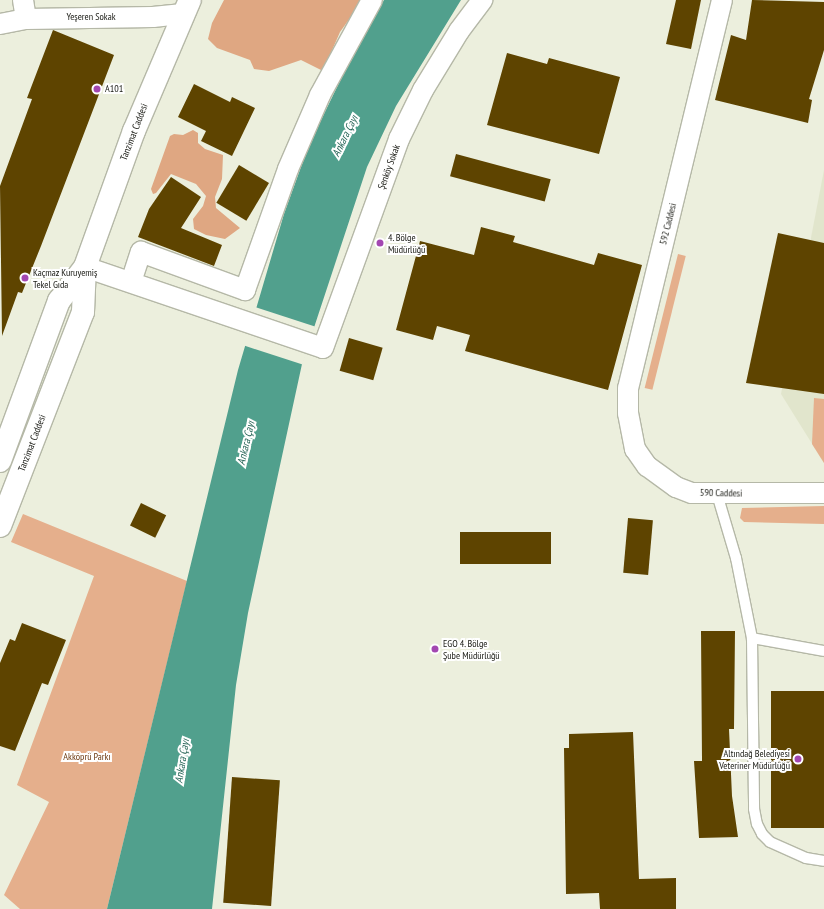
<!DOCTYPE html>
<html>
<head>
<meta charset="utf-8">
<style>
  body { margin:0 }
  #map { position:relative; width:824px; height:909px; overflow:hidden; background:#ecefdd; font-family:"PT Sans Narrow",sans-serif }
  div>[style] { position:absolute }
  .built>* { inset:0; background:#e1e5cc }
  .green>* { inset:0; background:#e5af8c; transform-origin:0 0 }
  .forest>* { inset:0; background:#dfa782 }
  .water>* { inset:0; background:#51a08d }
  .pier>* { inset:0; background:#ecefdd; transform-origin:0 0 }
  .building>* { inset:0; background:#5e4400; transform-origin:0 0 }
  .roads { filter:drop-shadow(1px 0 #b5b8a7) drop-shadow(-1px 0 #b5b8a7) drop-shadow(0 1px #b5b8a7) drop-shadow(0 -1px #b5b8a7) }
  .service>* { height:10px; margin:-5px; padding:0 5px; transform-origin:5px; border-radius:5px; background:#fff }
  .minor>* { height:20px; margin:-10px; padding:0 10px; transform-origin:10px; border-radius:10px; background:#fff }
  .secondary>* { height:22px; margin:-11px; padding:0 11px; transform-origin:11px; border-radius:11px; background:#fff }
  .dots>* { width:11px; height:11px; translate:-50% -50%; box-sizing:border-box; border:2px solid #fff; border-radius:50% }
  span { translate:-50% -50%; white-space:nowrap; text-align:center; line-height:1.15; -webkit-text-stroke:4px #fff; paint-order:stroke }
  .street-label { font-size:10px; color:#181913 }
  .poi-label { font-size:10px; color:#181913 }
  .left { translate:0 -50%; text-align:left }
  .right { translate:-100% -50%; text-align:right }
  .park-label { font-size:10px; color:#6e3a11 }
  .water-label { font-size:11px; color:#246355; font-style:italic }
</style>
</head>
<body>
<div id="map">
  <div class="built">
    <div style="clip-path:polygon(824px 170px,824px 463px,781px 394px)"></div>
  </div>
  <div class="green">
    <div style="left:678px;top:254px;width:8px;height:138px;rotate:14deg"></div>
    <div style="clip-path:polygon(814px 398px,824px 399px,824px 463px,812px 444px)"></div>
    <div style="clip-path:polygon(824px 506px,824px 524px,744px 522px,740px 518px,742px 508px)"></div>
    <div style="clip-path:polygon(23px 514px,187px 581px,107px 909px,20px 909px,4px 895px,49px 802px,17px 785px,94px 576px,11px 542px)"></div>
  </div>
  <div class="forest">
    <div style="clip-path:polygon(224px 0,363px 0,340px 32px,323px 71px,301px 60px,269px 71px,254px 69px,250px 60px,217px 48px,208px 39px,212px 23px)"></div>
    <div style="clip-path:polygon(193px 130px,198px 133px,198px 143px,205px 149px,223px 155px,222px 179px,215px 197px,216px 208px,240px 228px,225px 239px,206px 235px,194px 229px,193px 219px,203px 206px,206px 196px,196px 184px,171px 174px,156px 193px,153px 194px,151px 189px,170px 136px,174px 134px,183px 135px)"></div>
  </div>
  <div class="water">
    <div style="clip-path:polygon(384px 0,461px 0,396px 106px,367px 167px,302px 364px,248px 613px,236px 685px,212px 909px,107px 909px,238px 370px,284px 214px,309px 145px,353px 54px)"></div>
  </div>
  <div class="pier">
    <div style="left:255px;top:307px;width:63px;height:40px;rotate:18deg"></div>
  </div>
  <div class="building">
    <div style="clip-path:polygon(676px 0,701px 0,691px 49px,666px 44px)"></div>
    <div style="clip-path:polygon(752px 0,824px 2px,824px 50px,809px 99px,812px 100px,808px 123px,715px 100px,731px 35px,746px 40px)"></div>
    <div style="clip-path:polygon(53px 30px,114px 55px,41px 246px,22px 293px,18px 292px,2px 336px,0 186px,32px 99px,27px 98px)"></div>
    <div style="clip-path:polygon(507px 53px,547px 64px,549px 58px,620px 77px,599px 154px,487px 125px)"></div>
    <div style="clip-path:polygon(194px 84px,230px 102px,232px 97px,255px 108px,232px 156px,201px 141px,206px 131px,178px 117px)"></div>
    <div style="left:456px;top:154px;width:98px;height:23px;rotate:15deg"></div>
    <div style="left:239px;top:165px;width:35px;height:44px;rotate:31deg"></div>
    <div style="clip-path:polygon(171px 177px,201px 197px,181px 228px,222px 245px,214px 266px,138px 237px,149px 209px)"></div>
    <div style="clip-path:polygon(481px 227px,515px 236px,513px 242px,594px 265px,598px 253px,642px 265px,608px 390px,465px 351px,470px 335px,437px 326px,433px 340px,396px 330px,420px 241px,474px 255px)"></div>
    <div style="clip-path:polygon(778px 233px,824px 243px,824px 394px,746px 383px)"></div>
    <div style="left:349px;top:338px;width:35px;height:34px;rotate:16deg"></div>
    <div style="left:141px;top:503px;width:28px;height:25px;rotate:26deg"></div>
    <div style="left:628px;top:518px;width:25px;height:55px;rotate:5deg"></div>
    <div style="left:460px;top:532px;width:91px;height:32px"></div>
    <div style="clip-path:polygon(22px 623px,66px 640px,48px 685px,42px 683px,15px 751px,0 746px,0 663px,10px 639px,15px 641px)"></div>
    <div style="clip-path:polygon(701px 631px,735px 631px,734px 729px,729px 729px,732px 796px,738px 837px,699px 838px,694px 761px,702px 761px)"></div>
    <div style="left:771px;top:691px;width:53px;height:137px"></div>
    <div style="clip-path:polygon(633px 732px,639px 879px,676px 878px,676px 909px,600px 909px,599px 893px,566px 894px,564px 748px,569px 748px,569px 734px)"></div>
    <div style="left:232px;top:777px;width:48px;height:126px;rotate:4deg"></div>
  </div>
  <div class="roads">
    <div class="service">
      <div style="left:717px;top:494px;width:67px;rotate:73.5deg"></div>
      <div style="left:736px;top:558px;width:82px;rotate:78.7deg"></div>
      <div style="left:752px;top:638px;width:171px;rotate:89.3deg"></div>
      <div style="left:754px;top:809px;width:15px;rotate:79deg"></div>
      <div style="left:757px;top:824px;width:11px;rotate:63deg"></div>
      <div style="left:762px;top:834px;width:11px;rotate:45deg"></div>
      <div style="left:770px;top:842px;width:39px;rotate:24deg"></div>
      <div style="left:806px;top:858px;width:18px;rotate:9deg"></div>
      <div style="left:752px;top:638px;width:73px;rotate:10.2deg"></div>
    </div>
    <div class="minor">
      <div style="left:23px;top:0;width:19px;rotate:81deg"></div>
      <div style="left:722px;top:0;width:399px;rotate:103.6deg"></div>
      <div style="left:628px;top:388px;width:25px;rotate:90deg"></div>
      <div style="left:628px;top:413px;width:37px;rotate:79deg"></div>
      <div style="left:635px;top:449px;width:21px;rotate:55deg"></div>
      <div style="left:647px;top:466px;width:36px;rotate:36deg"></div>
      <div style="left:676px;top:487px;width:17px;rotate:21deg"></div>
      <div style="left:692px;top:493px;width:132px"></div>
      <div style="left:0;top:24px;width:26px;rotate:-11deg"></div>
      <div style="left:26px;top:19px;width:127px;rotate:-0.9deg"></div>
      <div style="left:153px;top:17px;width:30px;rotate:-6deg"></div>
      <div style="left:85px;top:267px;width:251px;rotate:18.8deg"></div>
      <div style="left:323px;top:348px;width:222px;rotate:-70deg"></div>
      <div style="left:399px;top:139px;width:55px;rotate:-63.9deg"></div>
      <div style="left:423px;top:90px;width:69px;rotate:-58.6deg"></div>
      <div style="left:459px;top:31px;width:39px;rotate:-53deg"></div>
      <div style="left:131px;top:282px;width:32px;rotate:-72deg"></div>
      <div style="left:141px;top:252px;width:111px;rotate:20.1deg"></div>
      <div style="left:245px;top:290px;width:128px;rotate:-70.4deg"></div>
      <div style="left:288px;top:169px;width:81px;rotate:-66.6deg"></div>
      <div style="left:320px;top:95px;width:108px;rotate:-61.3deg"></div>
    </div>
    <div class="secondary">
      <div style="left:0;top:461px;width:171px;rotate:-69.8deg"></div>
      <div style="left:59px;top:301px;width:43px;rotate:-52.6deg"></div>
      <div style="left:85px;top:267px;width:145px;rotate:-70.2deg"></div>
      <div style="left:134px;top:131px;width:142px;rotate:-66.9deg"></div>
      <div style="left:0;top:526px;width:230px;rotate:-68.8deg"></div>
      <div style="left:83px;top:312px;width:45px;rotate:-87.5deg"></div>
    </div>
  </div>
  <div class="dots">
    <div style="left:97px;top:89px;background:#a347b1"></div>
    <div style="left:380px;top:243px;background:#a347b1"></div>
    <div style="left:25px;top:278px;background:#a347b1"></div>
    <div style="left:435px;top:649px;background:#a347b1"></div>
    <div style="left:798px;top:759px;background:#a347b1"></div>
  </div>
  <div class="street-label">
    <span style="left:91px;top:17px">Yeşeren Sokak</span>
    <span style="left:134px;top:132px;rotate:-69deg">Tanzimat Caddesi</span>
    <span style="left:389px;top:167px;rotate:-70deg">Şenköy Sokak</span>
    <span style="left:668px;top:224px;rotate:-76deg">592 Caddesi</span>
    <span style="left:32px;top:443px;rotate:-69deg">Tanzimat Caddesi</span>
    <span style="left:721px;top:493px;rotate:1deg">590 Caddesi</span>
  </div>
  <div class="poi-label">
    <span class="left" style="left:105px;top:89px">A101</span>
    <span class="left" style="left:388px;top:243px">4. Bölge<br>Müdürlüğü</span>
    <span class="left" style="left:33px;top:278px">Kaçmaz Kuruyemiş<br>Tekel Gıda</span>
    <span class="left" style="left:443px;top:649px">EGO 4. Bölge<br>Şube Müdürlüğü</span>
    <span class="right" style="left:790px;top:759px">Altındağ Belediyesi<br>Veteriner Müdürlüğü</span>
  </div>
  <div class="park-label">
    <span style="left:87px;top:757px">Akköprü Parkı</span>
  </div>
  <div class="water-label">
    <span style="left:345px;top:136px;rotate:-64deg">Ankara Çayı</span>
    <span style="left:246px;top:443px;rotate:-77deg">Ankara Çayı</span>
    <span style="left:182px;top:761px;rotate:-81deg">Ankara Çayı</span>
  </div>
</div>
</body>
</html>
